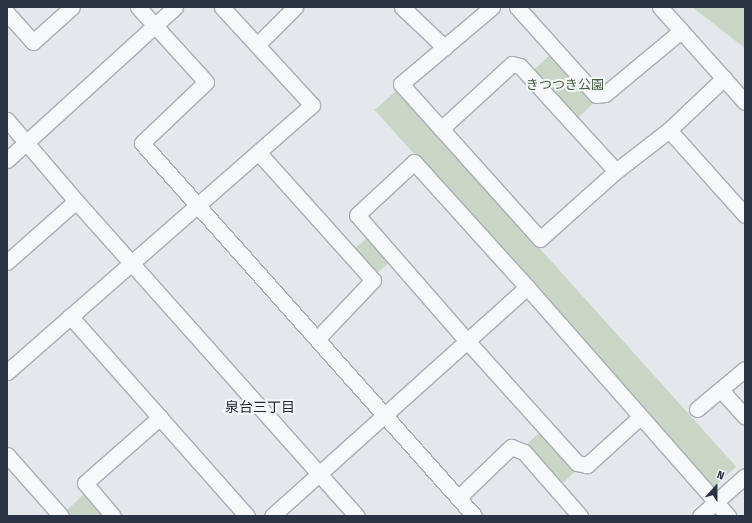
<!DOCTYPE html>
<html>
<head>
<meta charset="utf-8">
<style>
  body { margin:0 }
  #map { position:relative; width:752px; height:523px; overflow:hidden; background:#e4e7ec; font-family:"Fira Sans Condensed","Noto Sans JP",sans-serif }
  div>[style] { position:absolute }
  .green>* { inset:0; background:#c9d6c5; transform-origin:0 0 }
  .roads { filter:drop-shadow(1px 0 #a9aeb7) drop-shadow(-1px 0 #a9aeb7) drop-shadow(0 1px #a9aeb7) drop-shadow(0 -1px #a9aeb7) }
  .minor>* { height:15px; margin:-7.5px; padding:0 7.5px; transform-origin:7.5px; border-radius:7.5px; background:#f7f8fa }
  span { translate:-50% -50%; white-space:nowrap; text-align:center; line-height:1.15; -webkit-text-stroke:4px #f4f6f9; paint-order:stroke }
  .park-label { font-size:13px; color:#3f6138 }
  .neighbourhood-label { font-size:14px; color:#1d2536 }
  .frame { position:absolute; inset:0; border:8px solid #2b3445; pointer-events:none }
  .north { position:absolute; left:696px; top:467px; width:40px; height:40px; -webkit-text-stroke:3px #f4f6f9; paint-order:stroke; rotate:21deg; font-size:11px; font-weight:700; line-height:16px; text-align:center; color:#2b3445 }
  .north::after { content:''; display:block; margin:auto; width:14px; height:18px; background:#2b3445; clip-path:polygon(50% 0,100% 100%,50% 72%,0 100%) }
</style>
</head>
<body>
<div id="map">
  <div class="green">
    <div style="clip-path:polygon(692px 7px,742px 7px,745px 9px,745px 48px)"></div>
    <div style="left:553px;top:52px;width:65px;height:27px;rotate:47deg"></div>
    <div style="left:397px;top:90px;width:507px;height:30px;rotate:48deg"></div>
    <div style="left:368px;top:237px;width:33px;height:22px;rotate:49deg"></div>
    <div style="left:541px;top:431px;width:53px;height:23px;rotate:47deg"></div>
    <div style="clip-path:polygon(84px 494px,103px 516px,71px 516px,66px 511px)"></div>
  </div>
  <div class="roads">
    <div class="minor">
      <div style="left:138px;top:7px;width:101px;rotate:47.8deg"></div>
      <div style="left:206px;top:82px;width:88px;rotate:136.4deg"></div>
      <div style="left:142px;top:143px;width:499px;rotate:48.3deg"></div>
      <div style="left:402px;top:7px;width:59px;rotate:43.6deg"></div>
      <div style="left:492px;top:7px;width:119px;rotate:139.8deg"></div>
      <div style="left:401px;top:84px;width:208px;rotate:48.1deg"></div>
      <div style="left:540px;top:239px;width:102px;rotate:-41.8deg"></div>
      <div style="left:616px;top:171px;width:67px;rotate:-37.7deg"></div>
      <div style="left:669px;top:130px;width:76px;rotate:-43.4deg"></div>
      <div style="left:517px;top:7px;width:118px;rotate:48.1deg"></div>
      <div style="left:596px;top:95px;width:9px;rotate:-6deg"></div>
      <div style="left:605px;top:94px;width:99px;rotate:-39.7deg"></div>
      <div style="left:660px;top:7px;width:127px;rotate:48.2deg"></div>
      <div style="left:7px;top:13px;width:39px;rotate:48deg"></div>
      <div style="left:33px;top:42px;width:52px;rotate:-41.9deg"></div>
      <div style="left:257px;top:45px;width:54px;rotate:-45deg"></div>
      <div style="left:7px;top:120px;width:106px;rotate:49.6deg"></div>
      <div style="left:76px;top:201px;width:422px;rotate:48.3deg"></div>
      <div style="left:441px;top:129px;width:96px;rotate:-42.5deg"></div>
      <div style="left:512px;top:64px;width:8px;rotate:14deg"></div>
      <div style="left:520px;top:66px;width:142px;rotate:47.6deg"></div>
      <div style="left:669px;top:130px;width:114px;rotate:48.2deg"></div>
      <div style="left:258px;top:152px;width:172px;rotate:48.1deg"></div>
      <div style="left:373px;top:280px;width:81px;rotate:133.5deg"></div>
      <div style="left:7px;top:160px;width:227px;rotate:-42.3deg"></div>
      <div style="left:7px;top:262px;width:92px;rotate:-41.5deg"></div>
      <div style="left:70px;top:316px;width:267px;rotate:48.5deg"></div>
      <div style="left:7px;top:372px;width:405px;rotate:-41.2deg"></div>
      <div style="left:312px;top:105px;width:133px;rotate:-132.6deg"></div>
      <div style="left:721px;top:390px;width:36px;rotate:48deg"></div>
      <div style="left:697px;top:409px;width:62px;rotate:-39.8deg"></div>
      <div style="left:640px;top:417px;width:72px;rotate:137.8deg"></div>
      <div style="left:587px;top:465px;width:10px;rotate:-169deg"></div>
      <div style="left:577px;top:463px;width:164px;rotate:-132deg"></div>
      <div style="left:467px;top:341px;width:167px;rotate:-131.1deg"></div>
      <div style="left:357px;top:215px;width:78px;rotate:-42.9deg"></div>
      <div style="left:414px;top:162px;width:169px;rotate:47.9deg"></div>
      <div style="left:527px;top:287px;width:305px;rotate:48.7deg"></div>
      <div style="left:7px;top:455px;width:81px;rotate:48.5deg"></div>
      <div style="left:458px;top:498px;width:74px;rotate:-43.9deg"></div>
      <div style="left:511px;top:447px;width:14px;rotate:21deg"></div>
      <div style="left:524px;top:452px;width:85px;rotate:48.8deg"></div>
      <div style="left:113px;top:516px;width:43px;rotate:-130.3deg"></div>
      <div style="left:85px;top:483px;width:100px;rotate:-41.3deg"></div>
      <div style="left:272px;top:516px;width:343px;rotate:-41.9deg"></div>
      <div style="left:700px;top:516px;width:60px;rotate:-41.6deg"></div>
    </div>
  </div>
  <div class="park-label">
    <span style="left:565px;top:85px">きつつき公園</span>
  </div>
  <div class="neighbourhood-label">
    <span style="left:260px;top:408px">泉台三丁目</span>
  </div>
  <div class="frame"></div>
  <div class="north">N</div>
</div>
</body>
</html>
